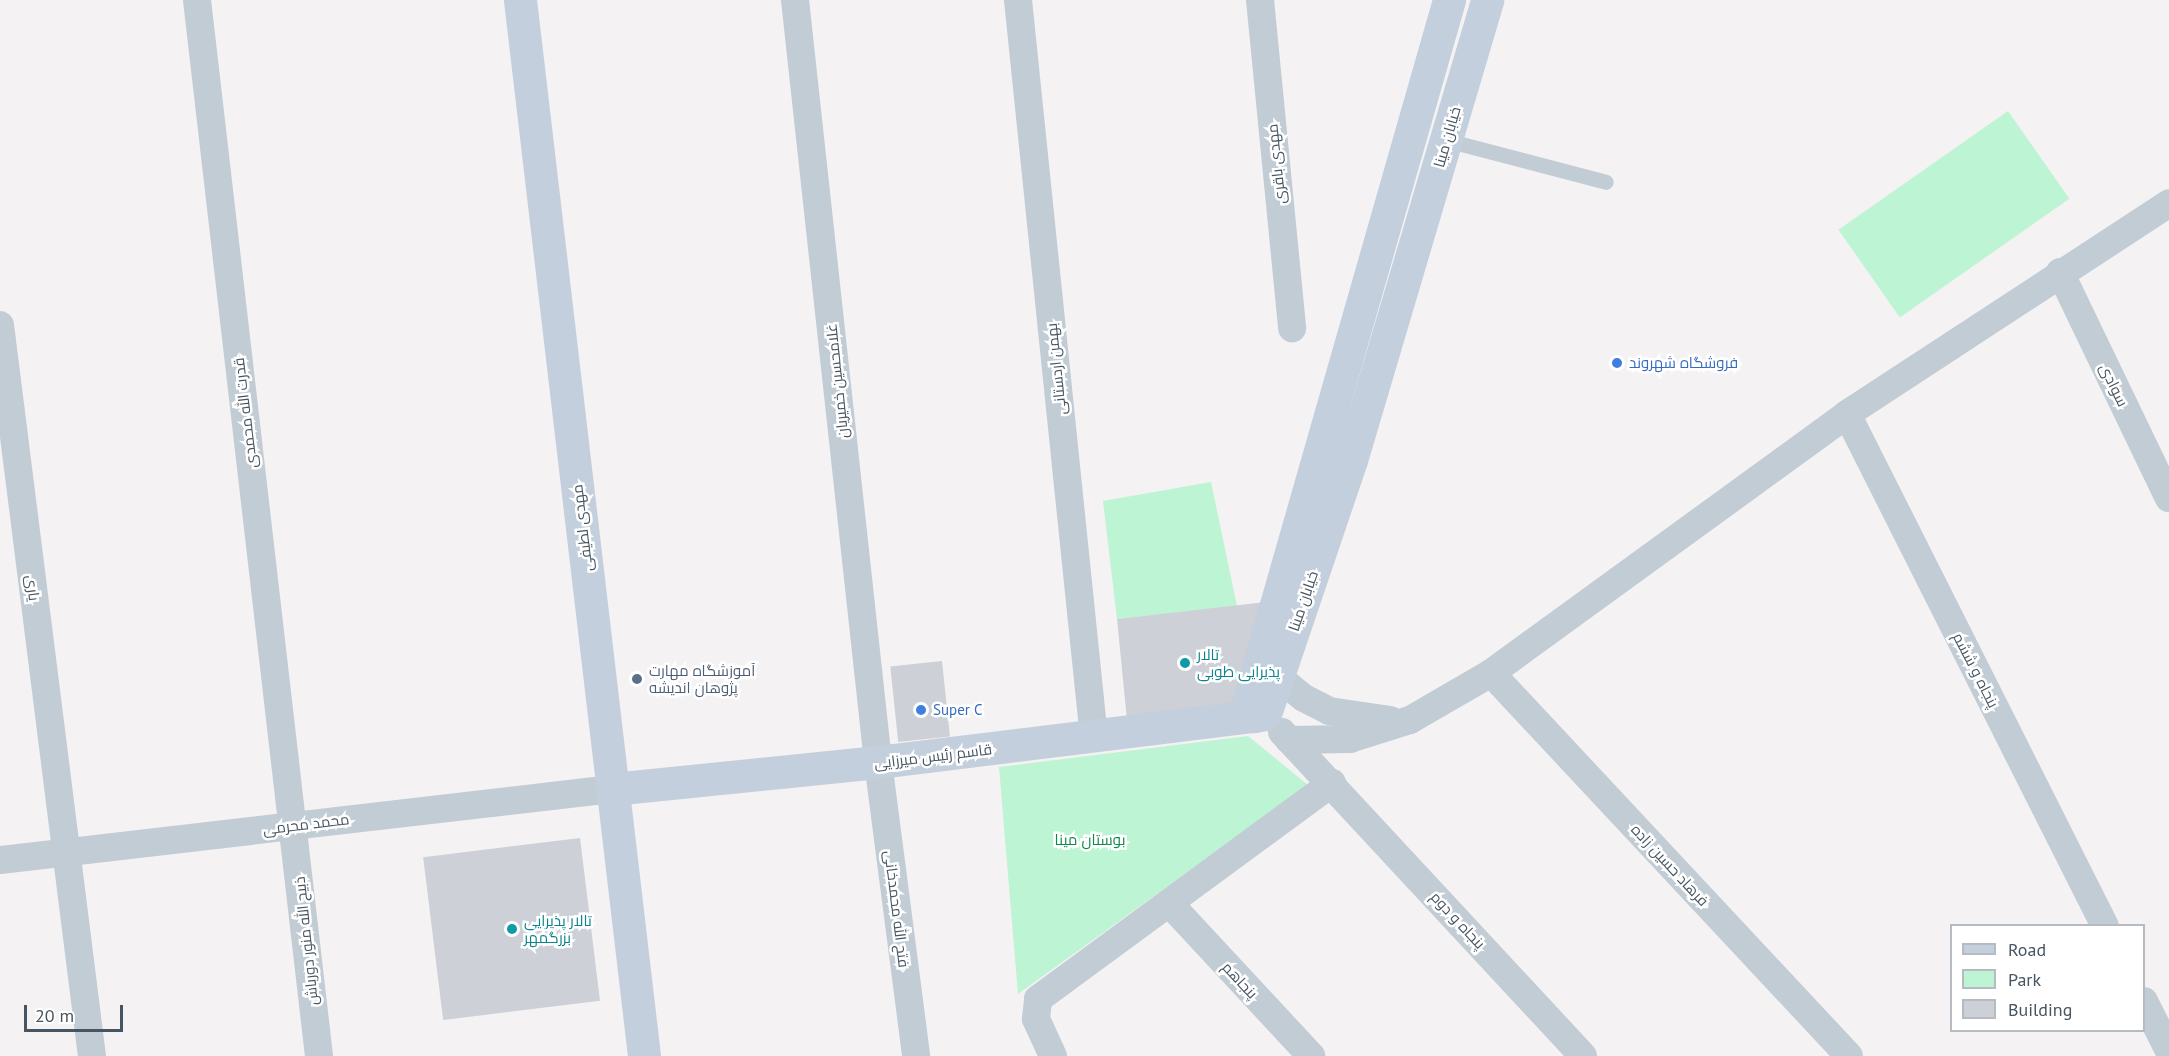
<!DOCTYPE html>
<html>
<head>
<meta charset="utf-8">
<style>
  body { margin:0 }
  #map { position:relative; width:2169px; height:1056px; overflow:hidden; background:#f4f2f2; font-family:"PT Sans",Cairo,sans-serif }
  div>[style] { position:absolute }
  .green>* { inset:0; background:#bdf4d3; transform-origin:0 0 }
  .building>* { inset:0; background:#cdd0d6; transform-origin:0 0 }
  .lane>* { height:15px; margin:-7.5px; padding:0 7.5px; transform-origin:7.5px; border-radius:7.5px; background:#c1ccd4 }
  .street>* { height:28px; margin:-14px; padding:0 14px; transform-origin:14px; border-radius:14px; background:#c1ccd4 }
  .secondary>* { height:33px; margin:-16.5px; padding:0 16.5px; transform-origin:16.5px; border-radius:16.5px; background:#c3cfdc }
  .dots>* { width:16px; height:16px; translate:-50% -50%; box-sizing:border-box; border:3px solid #fff; border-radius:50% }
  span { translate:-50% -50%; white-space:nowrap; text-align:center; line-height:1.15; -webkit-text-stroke:5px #fff; paint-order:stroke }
  .street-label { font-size:15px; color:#475561 }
  .shop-label { font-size:15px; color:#366cbe }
  .left { translate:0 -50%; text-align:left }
  .culture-label { font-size:15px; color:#0d838f }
  .service-label { font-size:15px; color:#4e5e75 }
  .park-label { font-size:15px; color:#0e874b }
  .legend { position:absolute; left:1950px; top:924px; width:195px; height:108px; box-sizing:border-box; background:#fff; border:2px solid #b5bbc0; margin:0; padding:8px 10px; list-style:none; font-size:18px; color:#475561 }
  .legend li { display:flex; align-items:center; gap:12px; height:30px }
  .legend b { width:30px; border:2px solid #b5bbc0 }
  .scale { position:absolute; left:24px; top:1005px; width:99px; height:27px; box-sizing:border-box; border:3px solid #475561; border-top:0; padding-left:8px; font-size:18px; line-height:21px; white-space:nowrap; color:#475561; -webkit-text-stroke:4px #fff; paint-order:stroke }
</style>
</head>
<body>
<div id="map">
  <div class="green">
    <div style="left:2008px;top:111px;width:107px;height:207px;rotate:55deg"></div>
    <div style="clip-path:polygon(1211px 482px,1237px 606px,1117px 619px,1103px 501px)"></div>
    <div style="clip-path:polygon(1248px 736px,1308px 785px,1018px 994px,999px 767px)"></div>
  </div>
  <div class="building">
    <div style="clip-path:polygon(1266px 602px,1236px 706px,1127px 720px,1117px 619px)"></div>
    <div style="left:942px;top:661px;width:76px;height:52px;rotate:84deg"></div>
    <div style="left:580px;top:838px;width:164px;height:158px;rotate:83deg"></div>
  </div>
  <div class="lane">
    <div style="left:1446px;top:140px;width:165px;rotate:14.7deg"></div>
  </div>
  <div class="street">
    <div style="left:197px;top:0;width:1063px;rotate:83.41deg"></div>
    <div style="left:795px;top:0;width:767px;rotate:83.78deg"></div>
    <div style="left:878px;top:762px;width:296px;rotate:82.6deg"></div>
    <div style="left:1018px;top:0;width:742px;rotate:84.12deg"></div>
    <div style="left:1260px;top:0;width:330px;rotate:84.4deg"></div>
    <div style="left:2060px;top:272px;width:251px;rotate:64.3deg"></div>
    <div style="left:0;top:325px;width:737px;rotate:82.83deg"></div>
    <div style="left:1847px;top:414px;width:573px;rotate:63.26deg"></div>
    <div style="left:1491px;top:673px;width:524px;rotate:46.93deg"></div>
    <div style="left:1278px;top:677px;width:33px;rotate:39deg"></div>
    <div style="left:1304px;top:698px;width:28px;rotate:27deg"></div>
    <div style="left:1329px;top:711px;width:62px;rotate:8.4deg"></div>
    <div style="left:1282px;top:732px;width:442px;rotate:47.1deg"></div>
    <div style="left:1289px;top:740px;width:61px;rotate:-0.9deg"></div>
    <div style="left:1350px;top:739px;width:63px;rotate:-17.6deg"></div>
    <div style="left:1410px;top:720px;width:94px;rotate:-30.1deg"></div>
    <div style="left:1491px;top:673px;width:440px;rotate:-36deg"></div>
    <div style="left:1847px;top:414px;width:385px;rotate:-33.2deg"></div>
    <div style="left:0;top:860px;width:616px;rotate:-6.62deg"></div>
    <div style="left:1169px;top:903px;width:209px;rotate:47.1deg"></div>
    <div style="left:2144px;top:1001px;width:56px;rotate:63.4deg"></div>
    <div style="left:1053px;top:1056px;width:41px;rotate:-114.7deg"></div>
    <div style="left:1036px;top:1019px;width:20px;rotate:-84deg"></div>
    <div style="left:1038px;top:999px;width:365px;rotate:-36.3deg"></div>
  </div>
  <div class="secondary">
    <div style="left:520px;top:0;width:1063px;rotate:83.3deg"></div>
    <div style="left:1449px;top:0;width:734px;rotate:105.97deg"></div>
    <div style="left:1247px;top:706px;width:12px;rotate:59deg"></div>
    <div style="left:1253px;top:716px;width:12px;rotate:-9deg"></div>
    <div style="left:1265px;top:714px;width:268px;rotate:-71.3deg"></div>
    <div style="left:1351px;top:460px;width:480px;rotate:-73.5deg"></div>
    <div style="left:612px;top:789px;width:267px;rotate:-5.8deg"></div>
    <div style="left:878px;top:762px;width:378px;rotate:-7deg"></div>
  </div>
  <div class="dots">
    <div style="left:1617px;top:363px;background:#3f7fe0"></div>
    <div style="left:1185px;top:663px;background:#0f9aa8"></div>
    <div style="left:637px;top:679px;background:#5c6f8a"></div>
    <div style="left:921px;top:710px;background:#3f7fe0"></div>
    <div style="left:512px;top:929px;background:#0f9aa8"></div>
  </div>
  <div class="street-label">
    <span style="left:1447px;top:137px;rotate:-74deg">خیابان مینا</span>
    <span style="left:1276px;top:164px;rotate:-96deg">مهدی باقری</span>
    <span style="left:1056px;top:369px;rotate:-96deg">بهمن اردستانی</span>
    <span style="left:837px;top:381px;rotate:-96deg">غلامحسین خمیریان</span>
    <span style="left:2114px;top:385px;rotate:64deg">سوادی</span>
    <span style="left:245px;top:413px;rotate:-97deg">قدرت الله محمدی</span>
    <span style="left:582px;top:528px;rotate:-97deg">مهدی لطیفی</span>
    <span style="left:33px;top:588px;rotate:83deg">یاری</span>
    <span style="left:1303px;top:601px;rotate:-71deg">خیابان مینا</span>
    <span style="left:1976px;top:670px;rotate:63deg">پنجاه و ششم</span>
    <span style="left:933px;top:756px;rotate:-7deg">قاسم رئیس میرزایی</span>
    <span style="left:306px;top:824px;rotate:-7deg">محمد محرمی</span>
    <span style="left:1670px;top:865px;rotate:47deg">فرهاد حسین زاده</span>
    <span style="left:897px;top:909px;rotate:83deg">فتح الله محمدخانی</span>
    <span style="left:1458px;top:920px;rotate:47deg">پنجاه و دوم</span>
    <span style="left:306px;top:941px;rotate:-96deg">ذبیح الله منور دورباش</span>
    <span style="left:1240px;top:980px;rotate:47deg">پنجاهم</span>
  </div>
  <div class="shop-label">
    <span class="left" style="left:1629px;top:363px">فروشگاه شهروند</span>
    <span class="left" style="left:933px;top:710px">Super C</span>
  </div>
  <div class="culture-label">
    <span class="left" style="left:1197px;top:663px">تالار<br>پذیرایی طوبی</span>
    <span class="left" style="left:524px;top:929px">تالار پذیرایی<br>بزرگمهر</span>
  </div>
  <div class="service-label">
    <span class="left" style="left:649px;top:679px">آموزشگاه مهارت<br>پژوهان اندیشه</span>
  </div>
  <div class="park-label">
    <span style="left:1090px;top:840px">بوستان مینا</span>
  </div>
  <ul class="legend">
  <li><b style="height:8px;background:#c3cfdc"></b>Road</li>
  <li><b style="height:16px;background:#bdf4d3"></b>Park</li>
  <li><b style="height:16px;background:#cdd0d6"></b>Building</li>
  </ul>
  <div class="scale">20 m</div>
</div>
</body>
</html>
